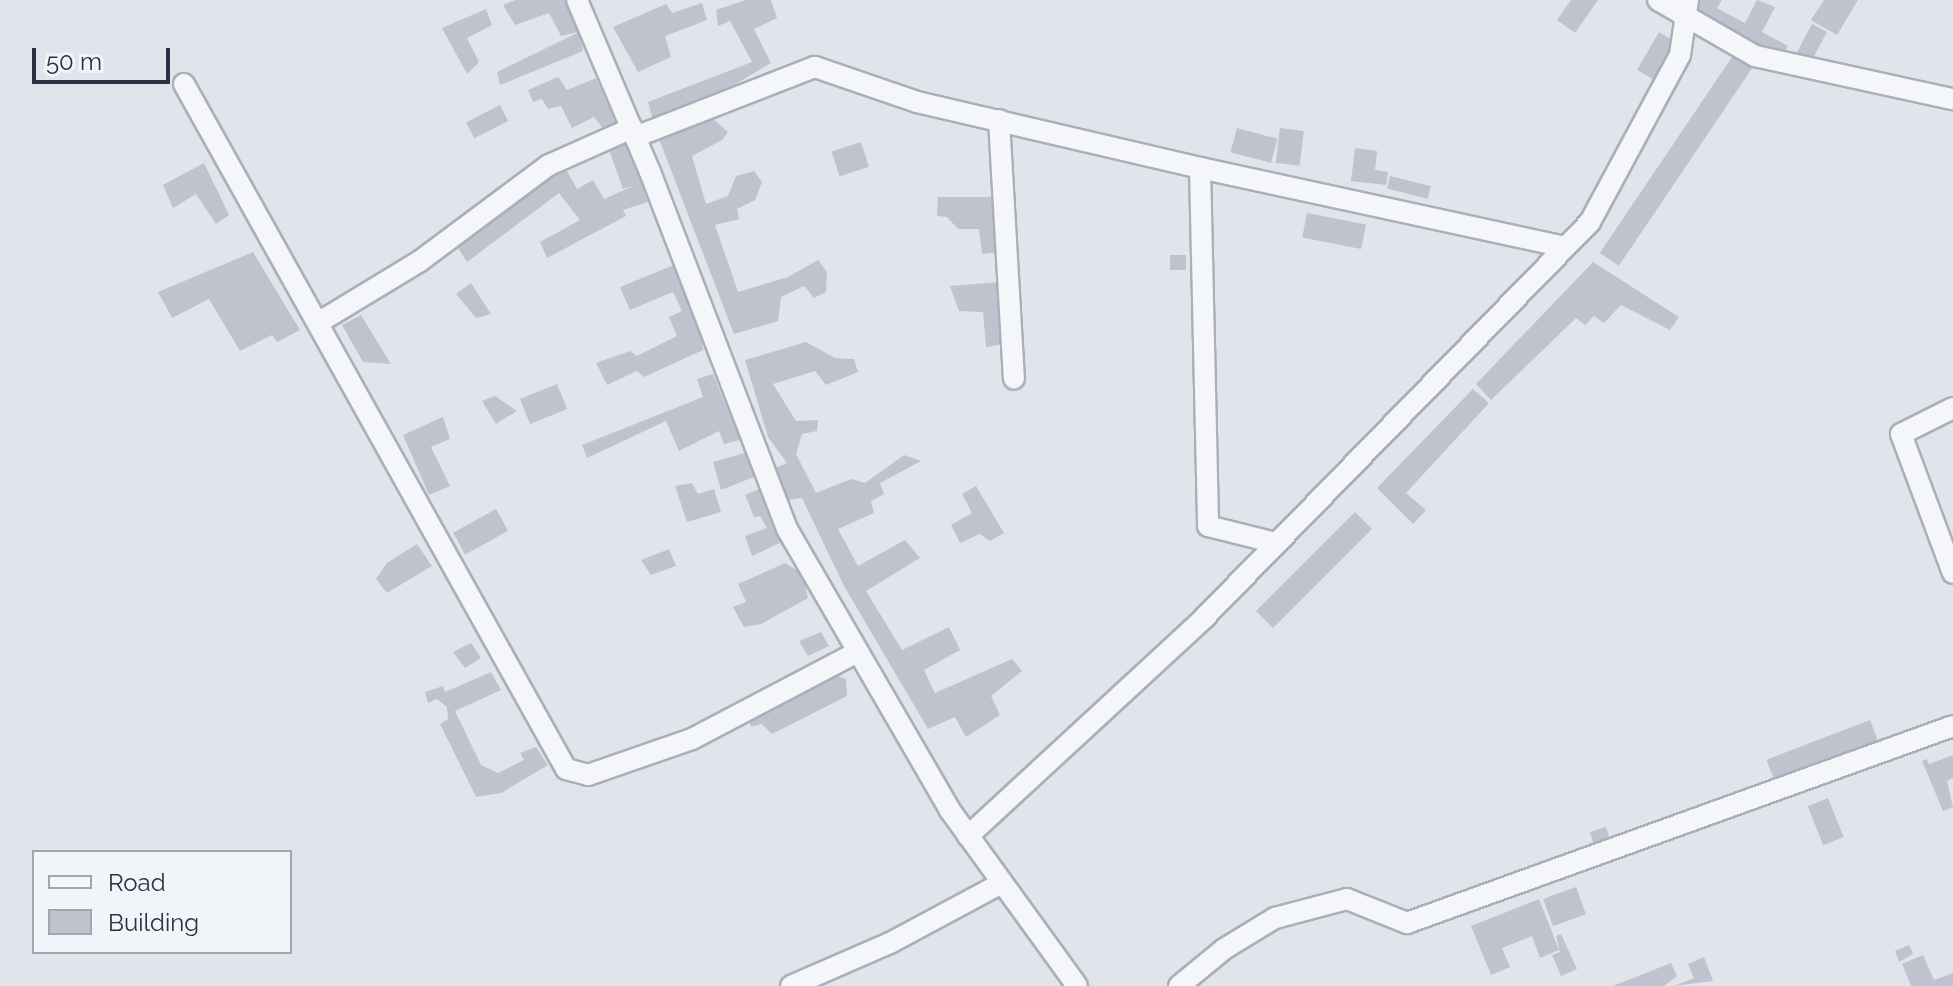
<!DOCTYPE html>
<html>
<head>
<meta charset="utf-8">
<style>
  body { margin:0 }
  #map { position:relative; width:1953px; height:986px; overflow:hidden; background:#e1e5eb; font-family:Raleway,sans-serif }
  div>[style] { position:absolute }
  .building>* { inset:0; background:#bec3ce; transform-origin:0 0 }
  .roads { filter:drop-shadow(2px 0 #aaafb9) drop-shadow(-2px 0 #aaafb9) drop-shadow(0 2px #aaafb9) drop-shadow(0 -2px #aaafb9) }
  .minor>* { height:20px; margin:-10px; padding:0 10px; transform-origin:10px; border-radius:10px; background:#f5f6f9 }
  span { translate:-50% -50%; white-space:nowrap; text-align:center; line-height:1.15; -webkit-text-stroke:7px #f1f4f8; paint-order:stroke }
  .legend { position:absolute; left:32px; top:850px; width:260px; height:104px; box-sizing:border-box; background:#f1f4f8; border:2px solid #a1a6b0; margin:0; padding:10px 14px; list-style:none; font-size:24px; color:#293144 }
  .legend li { display:flex; align-items:center; gap:16px; height:40px }
  .legend b { width:40px; border:2px solid #a1a6b0 }
  .scale { position:absolute; left:32px; top:48px; width:138px; height:36px; box-sizing:border-box; border:4px solid #293144; border-top:0; padding-left:10px; font-size:24px; line-height:28px; white-space:nowrap; color:#293144; -webkit-text-stroke:6px #f1f4f8; paint-order:stroke }
</style>
</head>
<body>
<div id="map">
  <div class="building">
    <div style="clip-path:polygon(515px 0,566px 0,579px 32px,561px 36px,549px 13px,515px 25px,503px 5px)"></div>
    <div style="clip-path:polygon(746px 0,771px 0,777px 18px,754px 29px,771px 63px,695px 108px,654px 124px,648px 102px,752px 62px,730px 21px,718px 26px,716px 10px)"></div>
    <div style="clip-path:polygon(1571px 0,1598px 0,1575px 33px,1557px 20px)"></div>
    <div style="clip-path:polygon(1691px 0,1722px 0,1717px 8px,1745px 23px,1757px 0,1775px 7px,1762px 32px,1788px 46px,1781px 59px,1686px 9px)"></div>
    <div style="clip-path:polygon(1824px 0,1858px 0,1837px 35px,1811px 20px)"></div>
    <div style="clip-path:polygon(702px 3px,707px 20px,665px 36px,671px 57px,638px 72px,613px 27px,666px 4px,672px 13px)"></div>
    <div style="clip-path:polygon(486px 9px,492px 25px,467px 38px,479px 62px,467px 74px,442px 28px)"></div>
    <div style="left:1812px;top:24px;width:17px;height:34px;rotate:28deg"></div>
    <div style="clip-path:polygon(579px 32px,583px 51px,500px 85px,497px 72px)"></div>
    <div style="left:1659px;top:32px;width:20px;height:44px;rotate:30deg"></div>
    <div style="left:1734px;top:54px;width:23px;height:240px;rotate:34deg"></div>
    <div style="clip-path:polygon(558px 77px,567px 90px,596px 78px,619px 130px,608px 135px,594px 117px,572px 128px,561px 106px,548px 109px,542px 99px,533px 102px,528px 90px)"></div>
    <div style="left:500px;top:105px;width:18px;height:38px;rotate:63deg"></div>
    <div style="clip-path:polygon(711px 117px,728px 132px,722px 140px,692px 156px,706px 204px,728px 196px,736px 176px,754px 171px,762px 182px,755px 200px,737px 209px,739px 219px,715px 225px,738px 292px,788px 277px,818px 260px,827px 272px,826px 292px,814px 298px,804px 286px,781px 297px,778px 321px,734px 334px,659px 139px)"></div>
    <div style="left:1237px;top:128px;width:42px;height:25px;rotate:15deg"></div>
    <div style="left:1280px;top:128px;width:24px;height:35px;rotate:7deg"></div>
    <div style="clip-path:polygon(624px 138px,648px 202px,623px 210px,626px 216px,547px 258px,540px 242px,580px 220px,559px 193px,467px 262px,453px 240px,563px 164px,577px 189px,593px 180px,604px 199px,636px 185px,623px 189px,607px 144px)"></div>
    <div style="left:861px;top:142px;width:26px;height:31px;rotate:72deg"></div>
    <div style="clip-path:polygon(1355px 148px,1377px 151px,1375px 170px,1388px 172px,1386px 185px,1351px 181px)"></div>
    <div style="clip-path:polygon(204px 163px,229px 215px,216px 224px,196px 194px,173px 208px,163px 185px)"></div>
    <div style="left:1390px;top:176px;width:42px;height:13px;rotate:14deg"></div>
    <div style="clip-path:polygon(938px 197px,991px 197px,1000px 252px,982px 254px,979px 229px,958px 229px,947px 217px,937px 216px)"></div>
    <div style="left:1307px;top:213px;width:60px;height:25px;rotate:11deg"></div>
    <div style="clip-path:polygon(253px 252px,300px 330px,277px 342px,272px 335px,240px 351px,209px 299px,172px 318px,158px 292px)"></div>
    <div style="left:1170px;top:255px;width:16px;height:15px"></div>
    <div style="clip-path:polygon(1593px 262px,1679px 317px,1670px 330px,1621px 305px,1604px 323px,1594px 316px,1585px 325px,1576px 318px,1491px 400px,1476px 384px)"></div>
    <div style="clip-path:polygon(674px 265px,700px 326px,703px 350px,644px 377px,637px 371px,607px 385px,596px 363px,630px 351px,637px 356px,677px 336px,669px 317px,682px 311px,673px 292px,630px 310px,620px 287px)"></div>
    <div style="clip-path:polygon(1000px 282px,1004px 344px,986px 347px,983px 312px,959px 311px,950px 286px)"></div>
    <div style="clip-path:polygon(471px 283px,491px 314px,476px 318px,456px 294px)"></div>
    <div style="clip-path:polygon(361px 315px,391px 364px,363px 362px,342px 325px)"></div>
    <div style="clip-path:polygon(806px 342px,835px 358px,854px 359px,858px 372px,826px 385px,815px 371px,773px 384px,796px 421px,818px 420px,817px 431px,802px 434px,796px 454px,816px 493px,851px 479px,865px 483px,904px 455px,921px 461px,880px 483px,884px 494px,871px 501px,874px 513px,838px 529px,858px 566px,905px 540px,920px 558px,866px 591px,902px 650px,949px 627px,960px 650px,924px 670px,935px 693px,1012px 659px,1022px 671px,991px 696px,1000px 715px,966px 737px,955px 717px,928px 729px,844px 586px,802px 498px,788px 500px,775px 468px,787px 463px,768px 437px,745px 360px)"></div>
    <div style="clip-path:polygon(713px 374px,740px 440px,724px 444px,719px 431px,679px 451px,666px 421px,587px 458px,582px 445px,703px 397px,697px 379px)"></div>
    <div style="left:557px;top:384px;width:27px;height:40px;rotate:68deg"></div>
    <div style="clip-path:polygon(1473px 389px,1489px 403px,1406px 493px,1426px 510px,1413px 524px,1377px 488px)"></div>
    <div style="clip-path:polygon(495px 396px,517px 411px,496px 424px,482px 401px)"></div>
    <div style="clip-path:polygon(443px 417px,450px 439px,431px 447px,450px 486px,429px 495px,403px 435px)"></div>
    <div style="clip-path:polygon(745px 453px,754px 477px,721px 490px,713px 462px)"></div>
    <div style="clip-path:polygon(692px 483px,698px 494px,714px 489px,721px 512px,687px 522px,675px 486px)"></div>
    <div style="clip-path:polygon(976px 486px,1004px 533px,990px 541px,980px 534px,960px 543px,951px 525px,972px 513px,962px 494px)"></div>
    <div style="clip-path:polygon(759px 489px,780px 543px,752px 556px,745px 536px,767px 528px,760px 516px,754px 517px,745px 495px)"></div>
    <div style="left:496px;top:509px;width:25px;height:49px;rotate:61deg"></div>
    <div style="left:1355px;top:512px;width:24px;height:140px;rotate:45deg"></div>
    <div style="clip-path:polygon(417px 544px,432px 566px,387px 593px,376px 579px,387px 563px)"></div>
    <div style="clip-path:polygon(669px 549px,676px 566px,651px 575px,641px 560px)"></div>
    <div style="clip-path:polygon(785px 563px,803px 574px,808px 598px,761px 624px,744px 627px,733px 607px,746px 602px,738px 584px)"></div>
    <div style="clip-path:polygon(821px 632px,829px 646px,808px 656px,799px 641px)"></div>
    <div style="clip-path:polygon(471px 643px,481px 658px,465px 668px,453px 652px)"></div>
    <div style="clip-path:polygon(491px 672px,501px 690px,455px 711px,481px 765px,498px 773px,524px 760px,520px 753px,536px 747px,548px 765px,501px 793px,476px 797px,440px 724px,448px 719px,447px 707px,437px 699px,428px 703px,425px 692px,443px 686px,445px 692px)"></div>
    <div style="clip-path:polygon(831px 674px,846px 679px,847px 696px,772px 734px,762px 724px,751px 727px,748px 716px)"></div>
    <div style="left:1870px;top:720px;width:25px;height:111px;rotate:69deg"></div>
    <div style="clip-path:polygon(1953px 755px,1953px 778px,1947px 781px,1953px 807px,1943px 811px,1922px 761px,1927px 759px,1929px 764px)"></div>
    <div style="left:1828px;top:798px;width:42px;height:22px;rotate:68deg"></div>
    <div style="left:1606px;top:827px;width:16px;height:17px;rotate:72deg"></div>
    <div style="left:1576px;top:887px;width:29px;height:35px;rotate:70deg"></div>
    <div style="clip-path:polygon(1539px 899px,1559px 950px,1540px 958px,1532px 936px,1502px 948px,1510px 967px,1491px 975px,1471px 926px)"></div>
    <div style="clip-path:polygon(1561px 934px,1577px 969px,1561px 976px,1552px 955px,1560px 952px,1556px 936px)"></div>
    <div style="clip-path:polygon(1909px 945px,1913px 954px,1899px 962px,1895px 951px)"></div>
    <div style="clip-path:polygon(1923px 955px,1934px 980px,1953px 973px,1953px 986px,1911px 986px,1902px 964px)"></div>
    <div style="clip-path:polygon(1704px 957px,1713px 981px,1674px 986px,1694px 978px,1688px 964px)"></div>
    <div style="clip-path:polygon(1671px 963px,1677px 976px,1664px 986px,1613px 986px)"></div>
  </div>
  <div class="roads">
    <div class="minor">
      <div style="left:577px;top:0;width:187px;rotate:67deg"></div>
      <div style="left:650px;top:172px;width:382px;rotate:69deg"></div>
      <div style="left:787px;top:529px;width:323px;rotate:59.9deg"></div>
      <div style="left:949px;top:809px;width:218px;rotate:54.1deg"></div>
      <div style="left:1658px;top:0;width:112px;rotate:30deg"></div>
      <div style="left:1755px;top:56px;width:203px;rotate:12.3deg"></div>
      <div style="left:184px;top:84px;width:784px;rotate:60.85deg"></div>
      <div style="left:566px;top:769px;width:23px;rotate:15deg"></div>
      <div style="left:588px;top:775px;width:110px;rotate:-19.1deg"></div>
      <div style="left:692px;top:739px;width:187px;rotate:-27.7deg"></div>
      <div style="left:999px;top:120px;width:259px;rotate:86.7deg"></div>
      <div style="left:635px;top:137px;width:193px;rotate:-21.3deg"></div>
      <div style="left:815px;top:67px;width:108px;rotate:18.9deg"></div>
      <div style="left:917px;top:102px;width:291px;rotate:13.1deg"></div>
      <div style="left:1200px;top:168px;width:358px;rotate:88.7deg"></div>
      <div style="left:1208px;top:526px;width:70px;rotate:14deg"></div>
      <div style="left:1200px;top:168px;width:373px;rotate:12.2deg"></div>
      <div style="left:321px;top:321px;width:116px;rotate:-31.2deg"></div>
      <div style="left:420px;top:261px;width:161px;rotate:-36.7deg"></div>
      <div style="left:549px;top:165px;width:91px;rotate:-24deg"></div>
      <div style="left:1953px;top:408px;width:58px;rotate:153.4deg"></div>
      <div style="left:1901px;top:434px;width:148px;rotate:69.5deg"></div>
      <div style="left:968px;top:836px;width:321px;rotate:-42.7deg"></div>
      <div style="left:1204px;top:618px;width:553px;rotate:-45.73deg"></div>
      <div style="left:1590px;top:222px;width:190px;rotate:-61.7deg"></div>
      <div style="left:1680px;top:55px;width:56px;rotate:-81.7deg"></div>
      <div style="left:791px;top:986px;width:108px;rotate:-23.5deg"></div>
      <div style="left:890px;top:943px;width:127px;rotate:-28.2deg"></div>
      <div style="left:1179px;top:986px;width:58px;rotate:-39.4deg"></div>
      <div style="left:1224px;top:949px;width:60px;rotate:-31.3deg"></div>
      <div style="left:1275px;top:918px;width:74px;rotate:-14.8deg"></div>
      <div style="left:1347px;top:899px;width:65px;rotate:21.8deg"></div>
      <div style="left:1407px;top:923px;width:580px;rotate:-19.84deg"></div>
    </div>
  </div>
  <ul class="legend">
  <li><b style="height:10px;background:#f5f6f9"></b>Road</li>
  <li><b style="height:22px;background:#bec3ce"></b>Building</li>
  </ul>
  <div class="scale">50 m</div>
</div>
</body>
</html>
